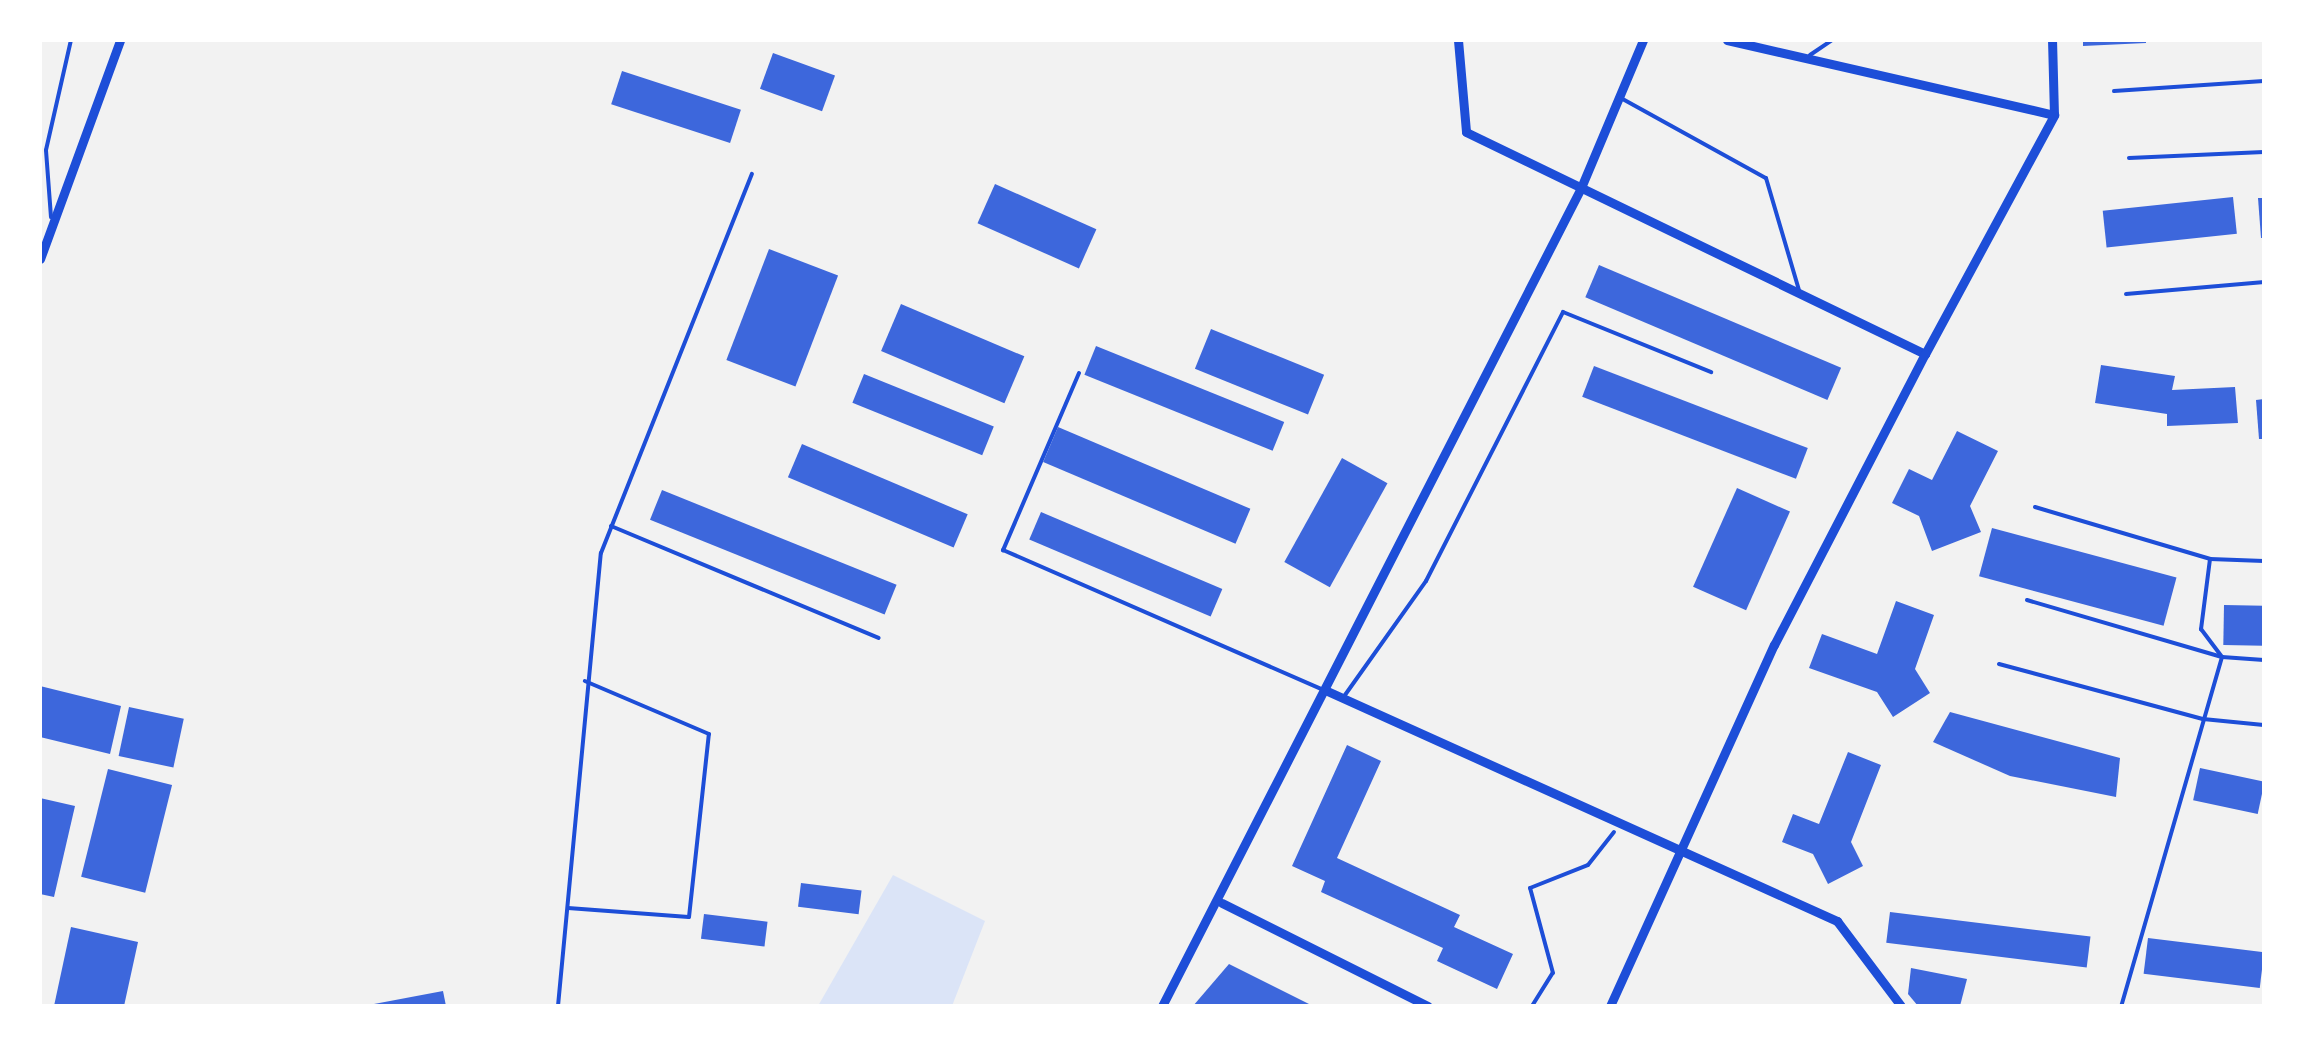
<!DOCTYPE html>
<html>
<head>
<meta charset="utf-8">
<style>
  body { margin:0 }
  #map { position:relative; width:2304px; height:1046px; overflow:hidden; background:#f2f2f2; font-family:Barlow,sans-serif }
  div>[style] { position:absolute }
  .green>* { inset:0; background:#dbe4f7 }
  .building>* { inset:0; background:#3d67dc; transform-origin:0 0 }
  .path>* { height:4px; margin:-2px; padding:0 2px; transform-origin:2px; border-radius:2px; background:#1d4ed8 }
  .service>* { height:4px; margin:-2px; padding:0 2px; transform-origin:2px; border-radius:2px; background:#1d4ed8 }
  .minor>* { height:9px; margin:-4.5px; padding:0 4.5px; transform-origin:4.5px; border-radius:4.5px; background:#1d4ed8 }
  span { translate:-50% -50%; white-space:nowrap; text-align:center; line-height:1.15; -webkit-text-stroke:8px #fff; paint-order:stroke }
  .frame { position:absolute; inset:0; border:42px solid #fff; pointer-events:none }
</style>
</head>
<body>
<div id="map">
  <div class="green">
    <div style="clip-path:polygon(893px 875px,985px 921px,952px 1006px,818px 1006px)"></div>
  </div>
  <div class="building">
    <div style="clip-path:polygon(2083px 40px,2146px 40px,2146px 43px,2083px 46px)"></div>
    <div style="left:773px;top:53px;width:66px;height:38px;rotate:20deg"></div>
    <div style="left:622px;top:71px;width:125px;height:35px;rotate:18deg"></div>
    <div style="left:995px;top:184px;width:111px;height:43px;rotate:24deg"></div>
    <div style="left:2233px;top:197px;width:37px;height:131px;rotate:84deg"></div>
    <div style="clip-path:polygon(2258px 198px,2264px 198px,2264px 238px,2261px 238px)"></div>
    <div style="left:769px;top:249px;width:74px;height:119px;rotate:21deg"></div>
    <div style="left:1599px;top:265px;width:263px;height:35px;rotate:23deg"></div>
    <div style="left:901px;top:304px;width:134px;height:51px;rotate:23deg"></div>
    <div style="left:1211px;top:329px;width:122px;height:43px;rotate:22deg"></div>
    <div style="left:1096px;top:346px;width:203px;height:31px;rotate:22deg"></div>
    <div style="clip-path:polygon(2101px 365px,2175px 376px,2172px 390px,2235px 387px,2238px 423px,2167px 426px,2167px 414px,2095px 403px)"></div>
    <div style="left:1594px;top:366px;width:229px;height:33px;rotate:21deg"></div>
    <div style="left:864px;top:374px;width:140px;height:31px;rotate:22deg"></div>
    <div style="clip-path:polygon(2264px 399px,2264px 439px,2259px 439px,2256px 400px)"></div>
    <div style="left:1058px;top:427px;width:209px;height:38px;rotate:23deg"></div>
    <div style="clip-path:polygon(1957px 431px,1998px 451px,1970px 506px,1981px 532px,1932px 551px,1919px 516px,1892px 503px,1909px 469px,1932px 480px)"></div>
    <div style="left:802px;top:444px;width:180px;height:36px;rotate:23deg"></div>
    <div style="left:1342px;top:458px;width:52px;height:119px;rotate:29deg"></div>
    <div style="left:1737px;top:488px;width:58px;height:108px;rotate:24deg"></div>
    <div style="left:662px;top:490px;width:253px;height:32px;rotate:22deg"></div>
    <div style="left:1041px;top:512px;width:197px;height:30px;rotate:23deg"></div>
    <div style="left:1992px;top:528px;width:191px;height:50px;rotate:15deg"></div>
    <div style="clip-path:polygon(1896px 601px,1934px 615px,1915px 669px,1930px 693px,1893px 717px,1877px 692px,1809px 668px,1822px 634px,1877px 654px)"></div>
    <div style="left:2224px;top:605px;width:40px;height:40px;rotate:1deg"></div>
    <div style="clip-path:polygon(40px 686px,121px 706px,110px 754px,40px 737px)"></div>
    <div style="left:129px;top:707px;width:56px;height:50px;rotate:12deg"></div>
    <div style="clip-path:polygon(1950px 712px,2120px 758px,2116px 797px,2010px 776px,1933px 742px)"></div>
    <div style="clip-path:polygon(1347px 745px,1381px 761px,1337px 858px,1460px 915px,1454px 927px,1513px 954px,1497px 989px,1437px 961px,1443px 948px,1321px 892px,1325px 881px,1292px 866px)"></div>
    <div style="clip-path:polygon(1848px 752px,1881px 765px,1851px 842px,1863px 866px,1828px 884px,1813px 854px,1782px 842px,1793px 814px,1819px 824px)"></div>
    <div style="left:2200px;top:768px;width:66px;height:33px;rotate:12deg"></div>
    <div style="left:108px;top:769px;width:66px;height:111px;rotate:14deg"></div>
    <div style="clip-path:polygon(40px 798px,75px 806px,54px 897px,40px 894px)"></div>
    <div style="left:801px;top:883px;width:61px;height:24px;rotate:7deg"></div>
    <div style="left:1890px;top:912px;width:202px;height:31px;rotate:7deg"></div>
    <div style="left:704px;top:914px;width:64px;height:25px;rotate:7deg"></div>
    <div style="clip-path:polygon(71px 927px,138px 942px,124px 1006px,54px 1006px)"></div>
    <div style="left:2148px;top:938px;width:117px;height:36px;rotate:7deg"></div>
    <div style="clip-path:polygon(1229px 964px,1313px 1006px,1193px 1006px)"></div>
    <div style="clip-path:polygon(1911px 968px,1967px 979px,1960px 1006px,1918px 1006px,1908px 994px)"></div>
    <div style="clip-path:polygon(443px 991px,446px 1006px,374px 1006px,374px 1004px)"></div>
  </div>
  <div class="path">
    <div style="left:1532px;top:1006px;width:39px;rotate:-58deg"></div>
    <div style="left:1553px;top:973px;width:88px;rotate:-105.1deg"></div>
    <div style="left:1530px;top:888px;width:62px;rotate:-21.6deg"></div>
    <div style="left:1588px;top:865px;width:42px;rotate:-51.8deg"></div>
  </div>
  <div class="service">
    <div style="left:1810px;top:55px;width:27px;rotate:-34deg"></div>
    <div style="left:2114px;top:91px;width:150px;rotate:-3.8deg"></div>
    <div style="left:1619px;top:97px;width:168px;rotate:28.9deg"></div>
    <div style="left:1766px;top:178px;width:117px;rotate:73.6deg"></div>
    <div style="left:2129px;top:158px;width:135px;rotate:-2.5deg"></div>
    <div style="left:51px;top:217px;width:67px;rotate:-94.3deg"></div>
    <div style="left:46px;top:150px;width:113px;rotate:-77.2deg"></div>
    <div style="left:2126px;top:294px;width:139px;rotate:-5deg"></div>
    <div style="left:1079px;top:373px;width:193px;rotate:113.2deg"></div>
    <div style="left:1003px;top:550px;width:347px;rotate:23.6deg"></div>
    <div style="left:2035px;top:507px;width:183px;rotate:16.5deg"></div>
    <div style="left:2210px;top:559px;width:71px;rotate:97.3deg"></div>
    <div style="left:2201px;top:629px;width:35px;rotate:53deg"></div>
    <div style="left:2222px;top:657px;width:363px;rotate:106.1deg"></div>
    <div style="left:611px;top:526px;width:290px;rotate:22.7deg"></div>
    <div style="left:2210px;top:559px;width:54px;rotate:2.1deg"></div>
    <div style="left:2027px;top:600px;width:203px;rotate:16.3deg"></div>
    <div style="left:2222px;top:657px;width:42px;rotate:4.1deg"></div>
    <div style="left:1999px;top:664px;width:211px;rotate:15.1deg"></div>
    <div style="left:2203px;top:719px;width:61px;rotate:5.6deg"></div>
    <div style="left:1345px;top:695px;width:140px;rotate:-54.6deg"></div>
    <div style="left:1426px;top:581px;width:302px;rotate:-63deg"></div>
    <div style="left:1563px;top:312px;width:160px;rotate:22.1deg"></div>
    <div style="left:568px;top:908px;width:121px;rotate:4.3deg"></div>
    <div style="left:689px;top:917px;width:184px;rotate:-83.8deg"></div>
    <div style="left:709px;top:734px;width:135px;rotate:-156.9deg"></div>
    <div style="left:558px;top:1006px;width:455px;rotate:-84.6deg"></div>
    <div style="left:601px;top:553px;width:408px;rotate:-68.3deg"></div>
  </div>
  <div class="minor">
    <div style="left:1458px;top:40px;width:92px;rotate:85deg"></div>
    <div style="left:1466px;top:132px;width:510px;rotate:25.81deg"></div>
    <div style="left:1925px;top:354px;width:272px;rotate:-61.6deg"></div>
    <div style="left:2054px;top:115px;width:75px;rotate:-91.5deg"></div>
    <div style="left:1727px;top:40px;width:335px;rotate:12.9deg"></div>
    <div style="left:40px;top:259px;width:233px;rotate:-69.9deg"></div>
    <div style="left:1325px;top:690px;width:562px;rotate:24.28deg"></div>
    <div style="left:1837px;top:921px;width:106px;rotate:53deg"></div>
    <div style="left:1222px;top:903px;width:230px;rotate:26.6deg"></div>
    <div style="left:1162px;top:1006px;width:917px;rotate:-62.88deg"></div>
    <div style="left:1580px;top:190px;width:163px;rotate:-67.2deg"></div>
    <div style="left:1610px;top:1006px;width:397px;rotate:-65.6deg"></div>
    <div style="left:1774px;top:645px;width:328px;rotate:-62.6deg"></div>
  </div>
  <div class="frame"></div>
</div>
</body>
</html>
